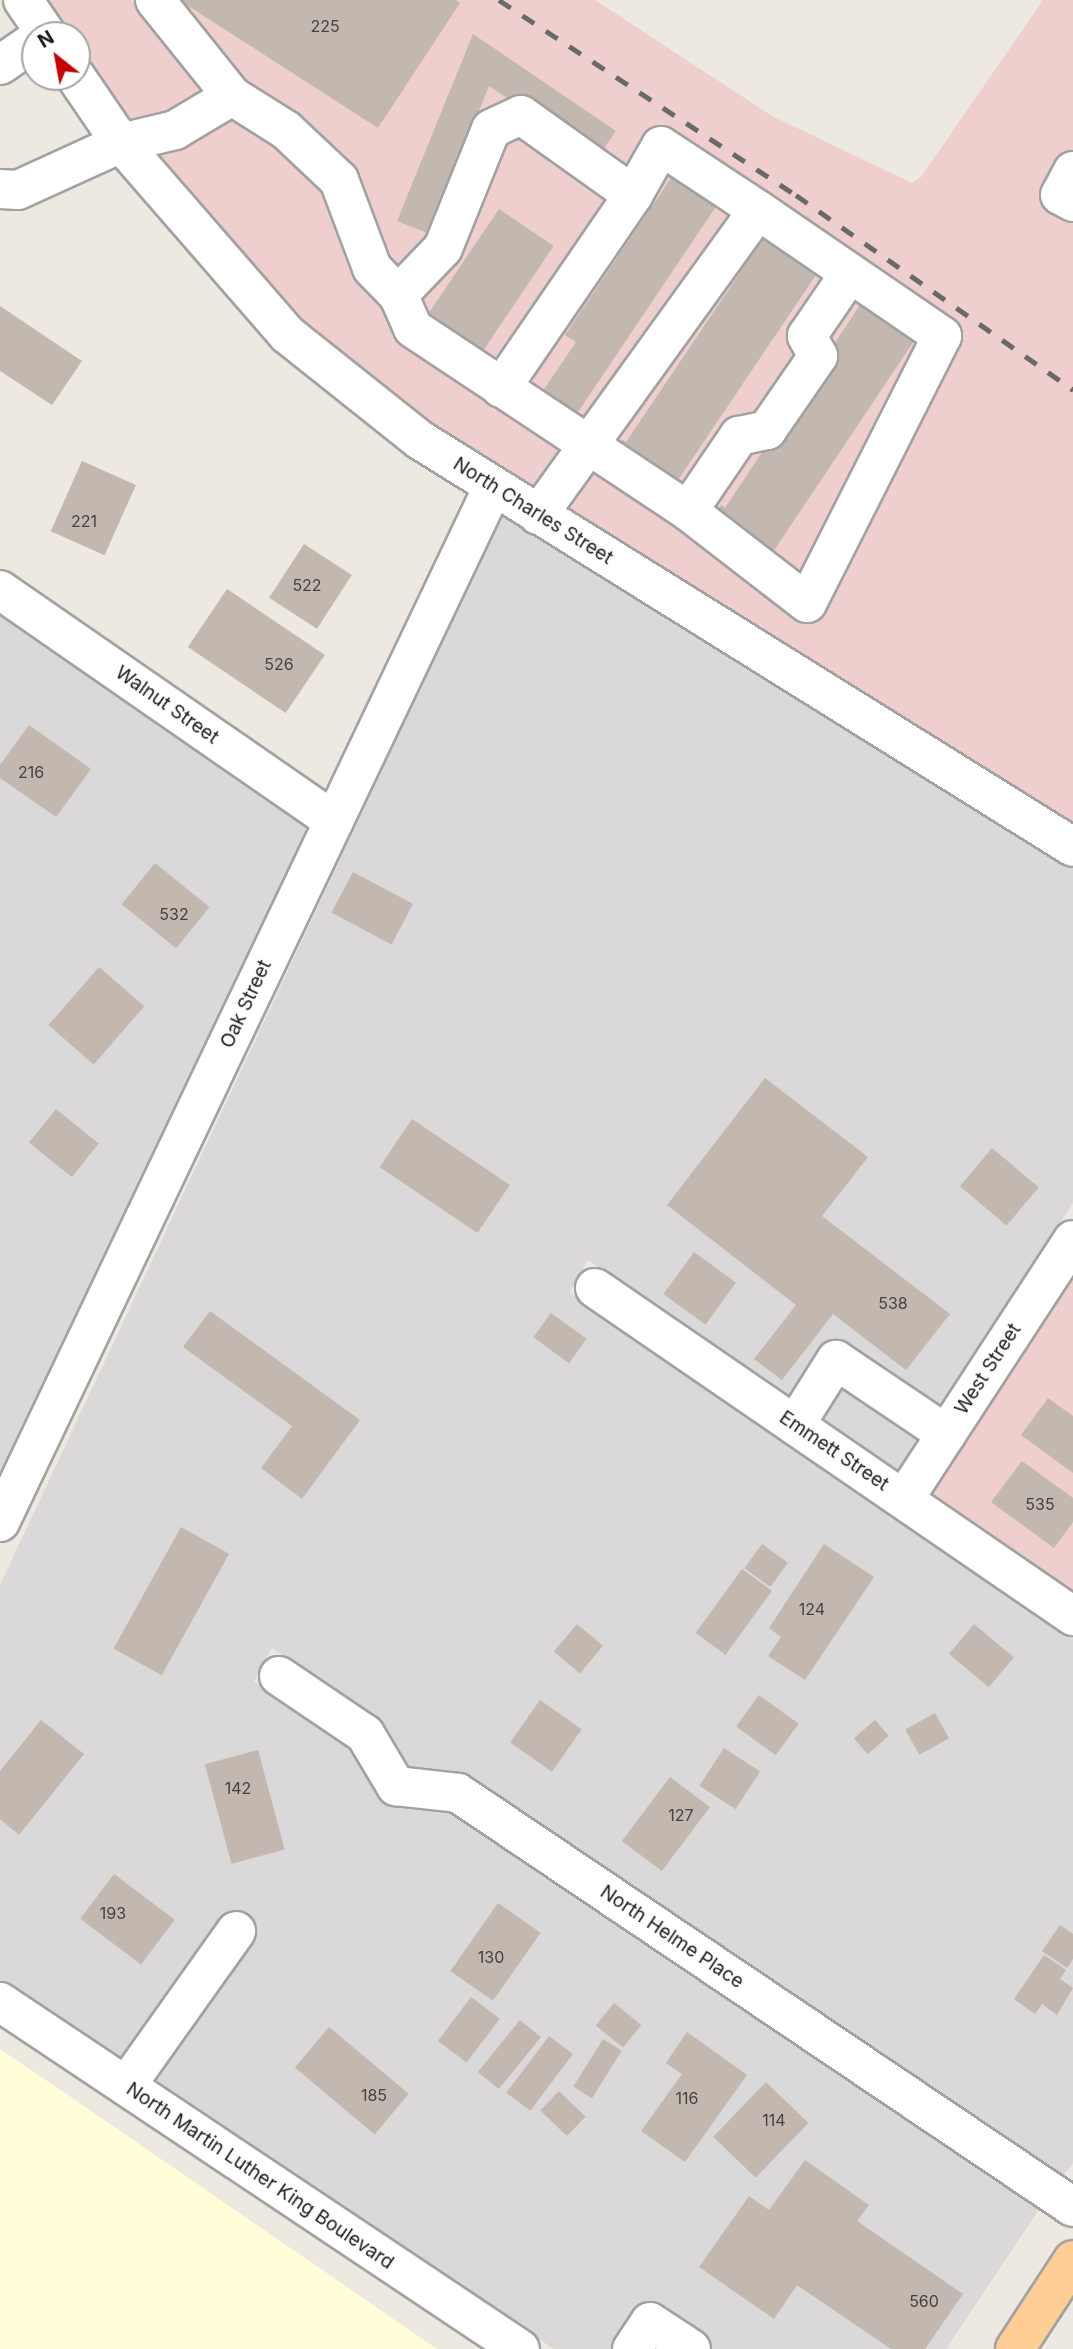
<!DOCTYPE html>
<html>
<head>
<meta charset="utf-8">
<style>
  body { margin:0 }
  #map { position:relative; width:1073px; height:2349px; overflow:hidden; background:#ede9e0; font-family:Inter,sans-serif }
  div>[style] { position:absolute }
  .residential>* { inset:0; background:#dad8d8 }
  .commercial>* { inset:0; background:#efcfce }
  .education>* { inset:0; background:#fffed8 }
  .building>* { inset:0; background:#c2b8b0; transform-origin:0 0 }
  .roads { filter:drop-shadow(2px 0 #a2a2a2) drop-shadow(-2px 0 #a2a2a2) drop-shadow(0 2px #a2a2a2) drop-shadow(0 -2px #a2a2a2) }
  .minor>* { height:38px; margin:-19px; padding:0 19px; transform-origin:19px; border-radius:19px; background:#fff }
  .major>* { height:38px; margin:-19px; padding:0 19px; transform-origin:19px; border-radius:19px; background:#fece95 }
  .rail>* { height:5px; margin-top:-2.5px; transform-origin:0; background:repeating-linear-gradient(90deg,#696969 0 14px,transparent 0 28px) }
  span { translate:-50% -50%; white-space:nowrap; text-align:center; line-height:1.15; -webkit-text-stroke:5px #fff; paint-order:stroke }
  .number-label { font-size:16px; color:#454240 }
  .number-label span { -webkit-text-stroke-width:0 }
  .street-label { font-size:19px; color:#1b1b1b }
  .north { position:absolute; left:21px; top:21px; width:70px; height:70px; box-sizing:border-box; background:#fff; border:2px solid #a4a4a4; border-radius:50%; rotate:329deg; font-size:19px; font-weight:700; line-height:28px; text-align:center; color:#1b1b1b }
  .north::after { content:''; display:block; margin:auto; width:24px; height:32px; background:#c70004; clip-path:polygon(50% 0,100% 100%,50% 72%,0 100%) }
</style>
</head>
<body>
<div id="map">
  <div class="residential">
    <div style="clip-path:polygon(502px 514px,1073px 869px,1073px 1203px,897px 1472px,588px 1260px,570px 1293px,1073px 1639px,1073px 2163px,1062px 2178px,467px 1776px,406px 1767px,374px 1718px,272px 1648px,254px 1681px,352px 1747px,381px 1796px,397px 1807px,454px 1812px,1040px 2208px,946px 2349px,554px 2349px,0 1980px,0 1585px)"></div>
    <div style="clip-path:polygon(0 614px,309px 826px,0 1476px)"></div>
  </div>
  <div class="commercial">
    <div style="clip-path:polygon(45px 0,595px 0,772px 116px,912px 183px,921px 177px,1043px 0,1073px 0,1073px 825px,429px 424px,300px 322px,137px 132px,77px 47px,77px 35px,69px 35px)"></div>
    <div style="clip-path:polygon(1073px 1277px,1073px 1593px,931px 1494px)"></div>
  </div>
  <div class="education">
    <div style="clip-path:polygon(0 2049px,97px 2115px,437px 2349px,0 2349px)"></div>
  </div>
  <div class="building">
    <div style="clip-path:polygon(179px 0,456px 0,460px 3px,378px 128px)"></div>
    <div style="clip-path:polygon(473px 34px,616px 131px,597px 158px,489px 86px,430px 234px,397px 221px)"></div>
    <div style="clip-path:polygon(675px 172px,719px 202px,572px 421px,538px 398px,576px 342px,565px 335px)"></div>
    <div style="left:499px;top:209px;width:66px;height:134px;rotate:34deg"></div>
    <div style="clip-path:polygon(768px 231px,822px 266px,674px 486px,617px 448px,623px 440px,626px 442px)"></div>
    <div style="clip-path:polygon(866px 296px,920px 332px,773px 552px,716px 514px,721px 505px,725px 508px)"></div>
    <div style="clip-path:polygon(0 306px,82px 361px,52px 405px,0 371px)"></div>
    <div style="left:82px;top:461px;width:59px;height:77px;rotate:24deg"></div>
    <div style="left:304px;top:544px;width:57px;height:64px;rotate:33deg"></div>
    <div style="left:227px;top:589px;width:118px;height:70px;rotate:34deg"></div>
    <div style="clip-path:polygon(29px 725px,91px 769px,56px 817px,0 778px,0 765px)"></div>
    <div style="left:155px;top:863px;width:70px;height:53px;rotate:39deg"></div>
    <div style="left:353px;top:872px;width:68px;height:46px;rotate:28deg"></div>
    <div style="left:99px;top:967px;width:60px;height:77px;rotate:41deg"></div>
    <div style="clip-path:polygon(765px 1078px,868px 1157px,822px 1216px,950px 1314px,906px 1370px,833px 1314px,782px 1380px,754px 1359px,796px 1305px,667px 1205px)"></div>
    <div style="left:56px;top:1109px;width:55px;height:43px;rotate:39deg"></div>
    <div style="left:412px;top:1119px;width:118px;height:58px;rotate:34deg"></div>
    <div style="left:992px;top:1148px;width:61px;height:50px;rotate:40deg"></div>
    <div style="left:694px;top:1252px;width:52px;height:52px;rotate:36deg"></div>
    <div style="clip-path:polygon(210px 1311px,360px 1420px,302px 1499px,261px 1468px,292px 1426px,183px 1347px)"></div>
    <div style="left:551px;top:1313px;width:44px;height:30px;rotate:36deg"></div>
    <div style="clip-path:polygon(1048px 1398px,1073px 1416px,1073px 1473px,1021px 1435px)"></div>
    <div style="clip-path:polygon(1022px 1461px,1073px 1498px,1073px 1522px,1054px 1548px,991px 1502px)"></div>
    <div style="left:181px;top:1527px;width:55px;height:139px;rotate:29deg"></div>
    <div style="left:762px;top:1544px;width:32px;height:30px;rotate:36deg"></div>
    <div style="clip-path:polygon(824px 1544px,874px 1577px,805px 1680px,768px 1656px,781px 1637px,769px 1628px)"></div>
    <div style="left:742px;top:1569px;width:37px;height:79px;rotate:36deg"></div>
    <div style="left:577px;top:1624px;width:34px;height:36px;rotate:40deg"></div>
    <div style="left:974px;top:1624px;width:52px;height:39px;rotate:40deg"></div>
    <div style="left:759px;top:1695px;width:49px;height:39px;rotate:36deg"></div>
    <div style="left:540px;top:1700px;width:51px;height:52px;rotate:35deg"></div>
    <div style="left:935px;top:1713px;width:29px;height:34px;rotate:61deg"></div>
    <div style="clip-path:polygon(41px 1720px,84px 1754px,19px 1835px,0 1819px,0 1771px)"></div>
    <div style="left:875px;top:1720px;width:21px;height:28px;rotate:49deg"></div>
    <div style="left:724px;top:1748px;width:43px;height:45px;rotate:33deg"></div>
    <div style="left:258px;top:1750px;width:103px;height:55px;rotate:75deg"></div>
    <div style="left:670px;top:1777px;width:50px;height:80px;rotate:37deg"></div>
    <div style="left:114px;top:1874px;width:76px;height:56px;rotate:37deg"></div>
    <div style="left:498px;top:1903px;width:52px;height:83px;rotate:35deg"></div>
    <div style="clip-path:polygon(1060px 1925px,1073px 1934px,1073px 1959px,1067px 1968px,1042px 1951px)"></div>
    <div style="clip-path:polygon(1044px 1955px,1066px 1970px,1060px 1979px,1073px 1988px,1057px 2015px,1042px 2004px,1035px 2014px,1014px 1999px)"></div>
    <div style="left:471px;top:1997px;width:36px;height:55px;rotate:37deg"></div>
    <div style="left:614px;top:2003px;width:35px;height:29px;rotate:39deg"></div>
    <div style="left:520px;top:2020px;width:27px;height:67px;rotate:39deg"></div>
    <div style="left:329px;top:2027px;width:104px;height:53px;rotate:40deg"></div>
    <div style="clip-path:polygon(687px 2032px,747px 2075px,685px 2162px,641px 2131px,682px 2074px,666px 2063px)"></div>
    <div style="left:549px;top:2036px;width:30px;height:71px;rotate:37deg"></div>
    <div style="left:603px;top:2039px;width:22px;height:56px;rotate:32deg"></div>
    <div style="left:766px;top:2082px;width:59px;height:76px;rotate:44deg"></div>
    <div style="left:559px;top:2091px;width:37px;height:27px;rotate:44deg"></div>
    <div style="clip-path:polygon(805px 2160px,869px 2205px,857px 2221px,963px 2294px,925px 2349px,891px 2349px,797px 2285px,774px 2319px,699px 2267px,749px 2196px,769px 2210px)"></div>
  </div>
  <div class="roads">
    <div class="minor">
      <div style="left:23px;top:0;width:42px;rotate:55.6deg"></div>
      <div style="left:155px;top:0;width:123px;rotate:51.3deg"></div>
      <div style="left:232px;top:96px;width:64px;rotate:32.2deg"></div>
      <div style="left:286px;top:130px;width:73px;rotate:43.3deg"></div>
      <div style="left:339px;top:180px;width:94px;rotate:69.4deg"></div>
      <div style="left:372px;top:268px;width:37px;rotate:46deg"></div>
      <div style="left:0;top:65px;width:42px;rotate:-34.4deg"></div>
      <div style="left:76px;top:77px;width:80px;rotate:55.7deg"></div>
      <div style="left:121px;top:143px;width:254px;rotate:49deg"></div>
      <div style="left:288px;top:335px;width:169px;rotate:38.5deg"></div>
      <div style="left:420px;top:440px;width:769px;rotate:31.93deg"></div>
      <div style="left:1073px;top:171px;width:27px;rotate:118deg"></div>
      <div style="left:1060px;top:195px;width:15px;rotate:28deg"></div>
      <div style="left:0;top:189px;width:18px;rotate:3deg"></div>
      <div style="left:18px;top:190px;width:113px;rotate:-24.5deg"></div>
      <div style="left:121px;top:143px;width:56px;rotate:-13.5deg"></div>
      <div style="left:175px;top:130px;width:66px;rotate:-30.8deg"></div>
      <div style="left:501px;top:388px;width:234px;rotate:-55.6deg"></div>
      <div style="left:688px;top:511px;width:330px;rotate:-146.4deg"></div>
      <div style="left:413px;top:328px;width:36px;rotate:-114deg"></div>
      <div style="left:398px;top:295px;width:65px;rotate:-46.2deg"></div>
      <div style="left:443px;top:248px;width:128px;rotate:-68deg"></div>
      <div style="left:491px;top:129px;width:33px;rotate:-25deg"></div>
      <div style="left:521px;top:115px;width:138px;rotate:35.5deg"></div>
      <div style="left:633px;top:195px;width:56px;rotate:-60.3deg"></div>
      <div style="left:661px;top:146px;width:116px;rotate:33.4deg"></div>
      <div style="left:538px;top:515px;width:376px;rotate:-54.2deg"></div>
      <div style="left:758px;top:210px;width:223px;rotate:34.4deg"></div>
      <div style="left:942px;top:336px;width:299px;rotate:116.8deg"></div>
      <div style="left:807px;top:603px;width:150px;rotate:-142.3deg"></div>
      <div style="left:688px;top:511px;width:91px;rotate:-55.8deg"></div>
      <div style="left:739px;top:436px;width:29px;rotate:-12deg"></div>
      <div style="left:767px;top:430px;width:90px;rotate:-55.4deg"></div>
      <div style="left:818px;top:356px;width:23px;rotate:-119deg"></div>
      <div style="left:807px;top:336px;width:76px;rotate:-55.7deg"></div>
      <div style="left:0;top:590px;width:406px;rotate:34.7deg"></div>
      <div style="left:595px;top:1288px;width:580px;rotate:34.46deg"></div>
      <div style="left:795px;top:1425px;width:77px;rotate:-57.8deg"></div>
      <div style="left:836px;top:1360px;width:133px;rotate:33.9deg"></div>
      <div style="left:904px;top:1499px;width:309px;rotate:-56.9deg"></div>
      <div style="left:0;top:1522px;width:1146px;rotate:-64.53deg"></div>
      <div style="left:279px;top:1676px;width:104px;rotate:34deg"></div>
      <div style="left:365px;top:1734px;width:61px;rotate:59.2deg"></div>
      <div style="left:396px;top:1786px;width:62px;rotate:6.4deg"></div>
      <div style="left:458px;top:1793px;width:741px;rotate:33.95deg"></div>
      <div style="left:0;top:2002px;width:625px;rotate:33.72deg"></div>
      <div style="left:126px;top:2086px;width:190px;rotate:-54.6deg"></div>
      <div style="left:632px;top:2349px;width:32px;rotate:-56deg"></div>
      <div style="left:650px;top:2322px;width:49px;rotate:33.4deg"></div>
    </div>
    <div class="major">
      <div style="left:1015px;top:2349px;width:106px;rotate:-56.9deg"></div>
    </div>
  </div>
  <div class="rail">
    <div style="left:499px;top:0;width:355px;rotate:33.3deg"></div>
    <div style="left:796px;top:195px;width:339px;rotate:35.1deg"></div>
  </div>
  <div class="number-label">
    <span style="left:325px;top:26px">225</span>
    <span style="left:84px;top:521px">221</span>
    <span style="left:307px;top:585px">522</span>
    <span style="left:279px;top:664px">526</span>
    <span style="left:31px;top:772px">216</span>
    <span style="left:174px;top:914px">532</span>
    <span style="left:893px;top:1303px">538</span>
    <span style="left:1040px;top:1504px">535</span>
    <span style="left:812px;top:1609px">124</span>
    <span style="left:238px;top:1788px">142</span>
    <span style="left:681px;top:1815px">127</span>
    <span style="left:113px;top:1913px">193</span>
    <span style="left:491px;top:1957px">130</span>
    <span style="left:374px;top:2095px">185</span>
    <span style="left:687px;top:2098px">116</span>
    <span style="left:774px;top:2120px">114</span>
    <span style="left:924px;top:2301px">560</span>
  </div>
  <div class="street-label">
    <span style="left:533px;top:511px;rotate:32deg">North Charles Street</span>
    <span style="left:167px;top:705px;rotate:35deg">Walnut Street</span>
    <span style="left:246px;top:1004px;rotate:-65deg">Oak Street</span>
    <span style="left:988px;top:1369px;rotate:-57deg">West Street</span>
    <span style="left:834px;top:1451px;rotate:34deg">Emmett Street</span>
    <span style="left:672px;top:1937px;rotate:34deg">North Helme Place</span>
    <span style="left:260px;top:2176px;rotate:34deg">North Martin Luther King Boulevard</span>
  </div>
  <div class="north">N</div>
</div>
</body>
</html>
